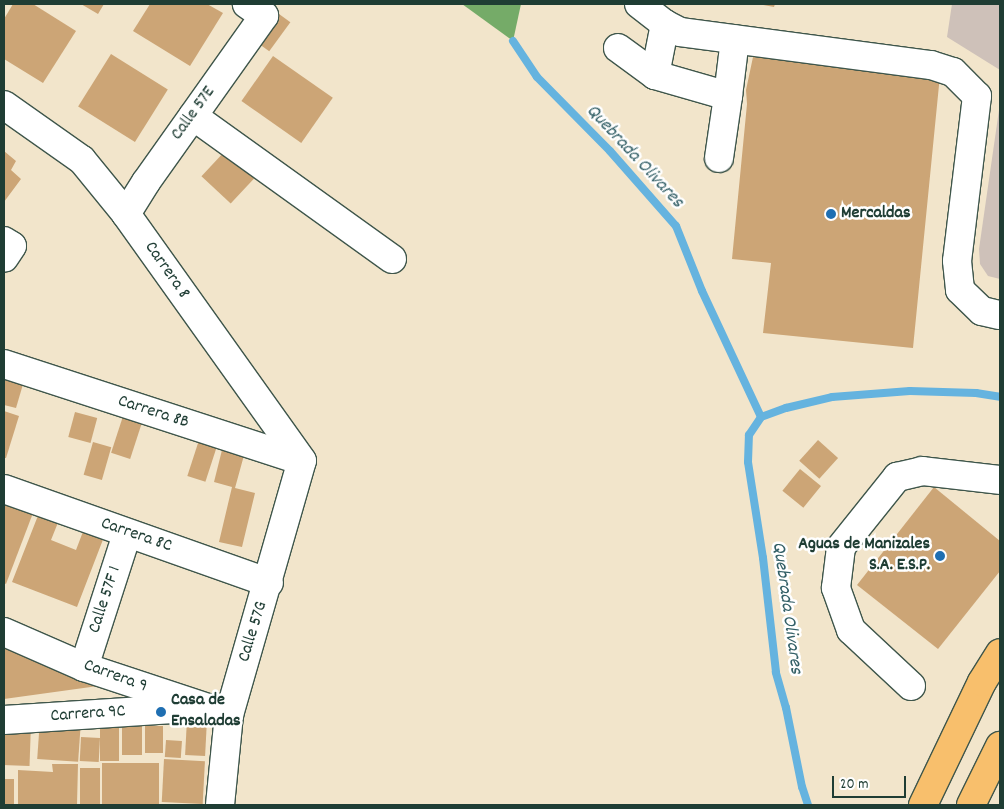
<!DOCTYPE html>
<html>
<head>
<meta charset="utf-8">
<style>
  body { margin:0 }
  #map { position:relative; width:1004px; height:809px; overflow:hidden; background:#f2e5cb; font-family:Dekko,sans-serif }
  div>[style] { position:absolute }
  .industrial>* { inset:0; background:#cec1b9 }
  .forest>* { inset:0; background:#75ab68 }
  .stream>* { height:8px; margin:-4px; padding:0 4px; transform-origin:4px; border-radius:4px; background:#65b3df }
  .building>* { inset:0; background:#cca576; transform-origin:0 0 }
  .roads { filter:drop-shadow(1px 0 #3f564b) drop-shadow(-1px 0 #3f564b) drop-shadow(0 1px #3f564b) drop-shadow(0 -1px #3f564b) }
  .minor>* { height:28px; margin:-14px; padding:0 14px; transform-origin:14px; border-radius:14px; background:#fff }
  .major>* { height:28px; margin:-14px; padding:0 14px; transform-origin:14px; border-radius:14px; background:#f8bf6c }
  .dots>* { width:14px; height:14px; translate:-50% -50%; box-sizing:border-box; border:2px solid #fff; border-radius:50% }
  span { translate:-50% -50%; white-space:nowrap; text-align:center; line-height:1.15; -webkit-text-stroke:5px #fff; paint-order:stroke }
  .street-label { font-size:18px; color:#1f3d34 }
  .poi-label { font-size:18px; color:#1f3d34; font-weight:700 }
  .left { translate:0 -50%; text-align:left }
  .right { translate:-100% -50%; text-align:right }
  .water-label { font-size:19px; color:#346067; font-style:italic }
  .frame { position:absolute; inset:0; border:5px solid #1f3d34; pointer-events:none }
  .scale { position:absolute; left:832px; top:776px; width:74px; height:22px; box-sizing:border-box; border:2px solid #1f3d34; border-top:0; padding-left:6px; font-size:15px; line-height:18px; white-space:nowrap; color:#1f3d34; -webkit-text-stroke:4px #fff; paint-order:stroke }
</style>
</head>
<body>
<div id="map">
  <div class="industrial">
    <div style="clip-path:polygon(952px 4px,1000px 4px,1000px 70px,947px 37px)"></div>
    <div style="clip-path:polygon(1000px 103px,1000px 279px,988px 276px,980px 264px,979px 249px)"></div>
  </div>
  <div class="forest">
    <div style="clip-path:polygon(462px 4px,521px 4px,513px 41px)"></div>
  </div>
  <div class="stream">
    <div style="left:513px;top:41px;width:43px;rotate:56.3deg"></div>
    <div style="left:537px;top:77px;width:104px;rotate:45.4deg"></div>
    <div style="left:610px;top:151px;width:100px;rotate:48.7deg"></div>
    <div style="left:676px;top:226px;width:70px;rotate:68.2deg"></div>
    <div style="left:702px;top:291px;width:139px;rotate:64.9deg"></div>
    <div style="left:808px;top:805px;width:19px;rotate:-108deg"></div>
    <div style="left:802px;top:787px;width:81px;rotate:-101.4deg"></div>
    <div style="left:786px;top:708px;width:37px;rotate:-106deg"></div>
    <div style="left:776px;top:672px;width:115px;rotate:-96.5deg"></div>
    <div style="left:763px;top:558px;width:97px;rotate:-98.9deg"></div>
    <div style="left:748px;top:462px;width:27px;rotate:-88deg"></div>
    <div style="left:749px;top:435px;width:22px;rotate:-56deg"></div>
    <div style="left:761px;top:417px;width:27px;rotate:-20deg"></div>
    <div style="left:786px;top:408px;width:47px;rotate:-13.4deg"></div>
    <div style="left:832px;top:397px;width:78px;rotate:-4.4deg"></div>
    <div style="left:910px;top:391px;width:66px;rotate:1.7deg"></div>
    <div style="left:976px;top:393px;width:24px;rotate:9deg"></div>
  </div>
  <div class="building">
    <div style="clip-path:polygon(13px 4px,33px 4px,76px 31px,43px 83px,4px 59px,4px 19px)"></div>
    <div style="clip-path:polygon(81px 4px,104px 4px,98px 14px)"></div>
    <div style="clip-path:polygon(150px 4px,207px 4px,223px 13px,190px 66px,133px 31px)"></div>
    <div style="clip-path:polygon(758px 4px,775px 4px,774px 7px)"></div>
    <div style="left:275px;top:11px;width:19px;height:36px;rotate:36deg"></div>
    <div style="left:111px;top:54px;width:67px;height:62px;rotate:32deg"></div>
    <div style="left:273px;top:56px;width:73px;height:55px;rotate:35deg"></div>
    <div style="clip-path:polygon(753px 57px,940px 75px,913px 348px,763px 333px,771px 263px,732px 259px,747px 104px,746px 90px)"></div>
    <div style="left:226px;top:150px;width:40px;height:36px;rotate:43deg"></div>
    <div style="clip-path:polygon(4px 151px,16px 161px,11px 170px,21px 179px,4px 202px)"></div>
    <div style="clip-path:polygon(4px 367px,26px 374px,16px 408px,4px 405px)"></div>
    <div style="left:125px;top:410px;width:20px;height:45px;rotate:18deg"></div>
    <div style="clip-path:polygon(4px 411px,19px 416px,6px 458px,4px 458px)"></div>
    <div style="left:75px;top:412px;width:23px;height:26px;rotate:15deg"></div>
    <div style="left:200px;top:437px;width:19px;height:41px;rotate:18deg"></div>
    <div style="left:818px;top:440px;width:27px;height:28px;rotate:42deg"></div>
    <div style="left:93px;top:442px;width:19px;height:34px;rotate:16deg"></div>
    <div style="clip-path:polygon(224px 442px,246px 448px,235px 488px,255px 493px,242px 547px,219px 542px,232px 487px,214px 482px)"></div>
    <div style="left:800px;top:469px;width:27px;height:28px;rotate:39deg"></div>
    <div style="clip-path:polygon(934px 487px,1000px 541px,1000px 571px,938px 649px,857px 585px)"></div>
    <div style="clip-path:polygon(4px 501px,33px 513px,6px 584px,4px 583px)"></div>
    <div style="clip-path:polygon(39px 513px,59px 520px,51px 540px,76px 550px,84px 529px,104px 537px,77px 607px,12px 582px)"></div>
    <div style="clip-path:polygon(4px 647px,98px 686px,4px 699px)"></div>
    <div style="left:122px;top:716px;width:20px;height:39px"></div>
    <div style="left:100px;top:718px;width:19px;height:43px"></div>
    <div style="left:40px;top:719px;width:41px;height:40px;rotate:4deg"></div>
    <div style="left:187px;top:719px;width:20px;height:36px;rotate:3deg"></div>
    <div style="left:4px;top:723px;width:27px;height:42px;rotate:2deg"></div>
    <div style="left:145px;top:726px;width:18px;height:27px"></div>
    <div style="left:81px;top:737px;width:19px;height:24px;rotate:3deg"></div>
    <div style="left:166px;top:740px;width:16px;height:17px;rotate:4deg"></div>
    <div style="left:164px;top:759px;width:41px;height:43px;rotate:3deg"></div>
    <div style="left:102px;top:763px;width:57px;height:42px"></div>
    <div style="clip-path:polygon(52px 764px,78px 764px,77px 805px,18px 805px,18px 770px,53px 772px)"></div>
    <div style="left:80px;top:768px;width:20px;height:37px"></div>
    <div style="left:4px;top:779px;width:10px;height:26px"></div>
  </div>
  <div class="roads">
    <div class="minor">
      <div style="left:639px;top:4px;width:33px;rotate:38deg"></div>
      <div style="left:665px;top:24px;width:17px;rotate:28deg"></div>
      <div style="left:680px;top:32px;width:253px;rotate:7.5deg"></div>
      <div style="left:931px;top:65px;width:23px;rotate:18deg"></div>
      <div style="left:953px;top:72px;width:34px;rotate:45deg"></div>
      <div style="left:977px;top:96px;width:166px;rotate:96.9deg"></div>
      <div style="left:957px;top:261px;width:29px;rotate:84deg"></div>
      <div style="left:960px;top:290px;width:30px;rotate:44deg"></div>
      <div style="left:982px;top:311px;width:18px;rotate:13deg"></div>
      <div style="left:665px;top:24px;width:52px;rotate:101.1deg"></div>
      <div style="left:655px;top:75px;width:76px;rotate:16deg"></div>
      <div style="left:728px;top:96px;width:57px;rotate:-83deg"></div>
      <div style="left:618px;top:48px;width:46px;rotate:36.1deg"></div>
      <div style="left:4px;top:105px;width:95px;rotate:35.2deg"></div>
      <div style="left:82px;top:160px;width:70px;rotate:50.8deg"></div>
      <div style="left:126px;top:214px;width:303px;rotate:54.5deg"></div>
      <div style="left:193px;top:116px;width:245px;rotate:35.7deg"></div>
      <div style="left:719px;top:158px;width:63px;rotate:-81.7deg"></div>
      <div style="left:126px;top:214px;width:38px;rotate:-58deg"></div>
      <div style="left:146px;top:182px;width:204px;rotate:-54.6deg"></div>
      <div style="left:264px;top:16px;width:21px;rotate:-145deg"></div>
      <div style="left:4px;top:241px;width:9px;rotate:32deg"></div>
      <div style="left:12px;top:246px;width:14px;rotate:124deg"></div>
      <div style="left:4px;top:364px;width:313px;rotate:18deg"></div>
      <div style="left:4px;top:489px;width:281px;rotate:19.5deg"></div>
      <div style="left:4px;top:632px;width:87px;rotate:23.6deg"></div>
      <div style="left:84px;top:667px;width:153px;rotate:18.3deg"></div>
      <div style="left:84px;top:667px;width:140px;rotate:-72.1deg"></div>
      <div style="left:911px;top:686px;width:82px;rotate:-137deg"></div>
      <div style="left:851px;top:630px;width:45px;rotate:-109.7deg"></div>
      <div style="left:836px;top:588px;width:41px;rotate:-83deg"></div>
      <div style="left:841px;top:547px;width:90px;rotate:-51.3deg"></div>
      <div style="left:897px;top:477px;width:26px;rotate:-13deg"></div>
      <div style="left:922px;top:471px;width:79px;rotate:6.6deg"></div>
      <div style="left:4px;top:720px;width:185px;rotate:-3.7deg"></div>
      <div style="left:220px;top:805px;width:90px;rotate:-84.3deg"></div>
      <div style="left:229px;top:715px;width:264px;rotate:-74deg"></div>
    </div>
    <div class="major">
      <div style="left:923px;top:805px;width:136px;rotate:-64.4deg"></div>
      <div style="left:982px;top:682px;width:34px;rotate:-58deg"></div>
      <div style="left:971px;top:805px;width:66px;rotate:-63.8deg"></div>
    </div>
  </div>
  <div class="dots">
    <div style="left:831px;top:214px;background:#1f6fb2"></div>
    <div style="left:940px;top:556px;background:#1f6fb2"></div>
    <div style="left:161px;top:712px;background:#1f6fb2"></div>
  </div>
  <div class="street-label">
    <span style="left:194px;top:114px;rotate:-54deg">Calle 57E</span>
    <span style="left:166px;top:271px;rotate:55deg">Carrera 8</span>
    <span style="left:153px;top:413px;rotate:18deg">Carrera 8B</span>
    <span style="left:136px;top:536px;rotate:19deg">Carrera 8C</span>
    <span style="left:106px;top:600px;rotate:-72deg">Calle 57F 1</span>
    <span style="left:254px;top:632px;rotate:-73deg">Calle 57G</span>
    <span style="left:115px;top:677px;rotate:20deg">Carrera 9</span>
    <span style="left:88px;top:715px;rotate:-4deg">Carrera 9C</span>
  </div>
  <div class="poi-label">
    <span class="left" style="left:841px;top:214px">Mercaldas</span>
    <span class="right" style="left:930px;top:556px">Aguas de Manizales<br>S.A. E.S.P.</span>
    <span class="left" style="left:171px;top:712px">Casa de<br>Ensaladas</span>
  </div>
  <div class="water-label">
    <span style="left:634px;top:157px;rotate:47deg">Quebrada Olivares</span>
    <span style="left:786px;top:608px;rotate:82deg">Quebrada Olivares</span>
  </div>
  <div class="frame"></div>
  <div class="scale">20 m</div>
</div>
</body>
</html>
